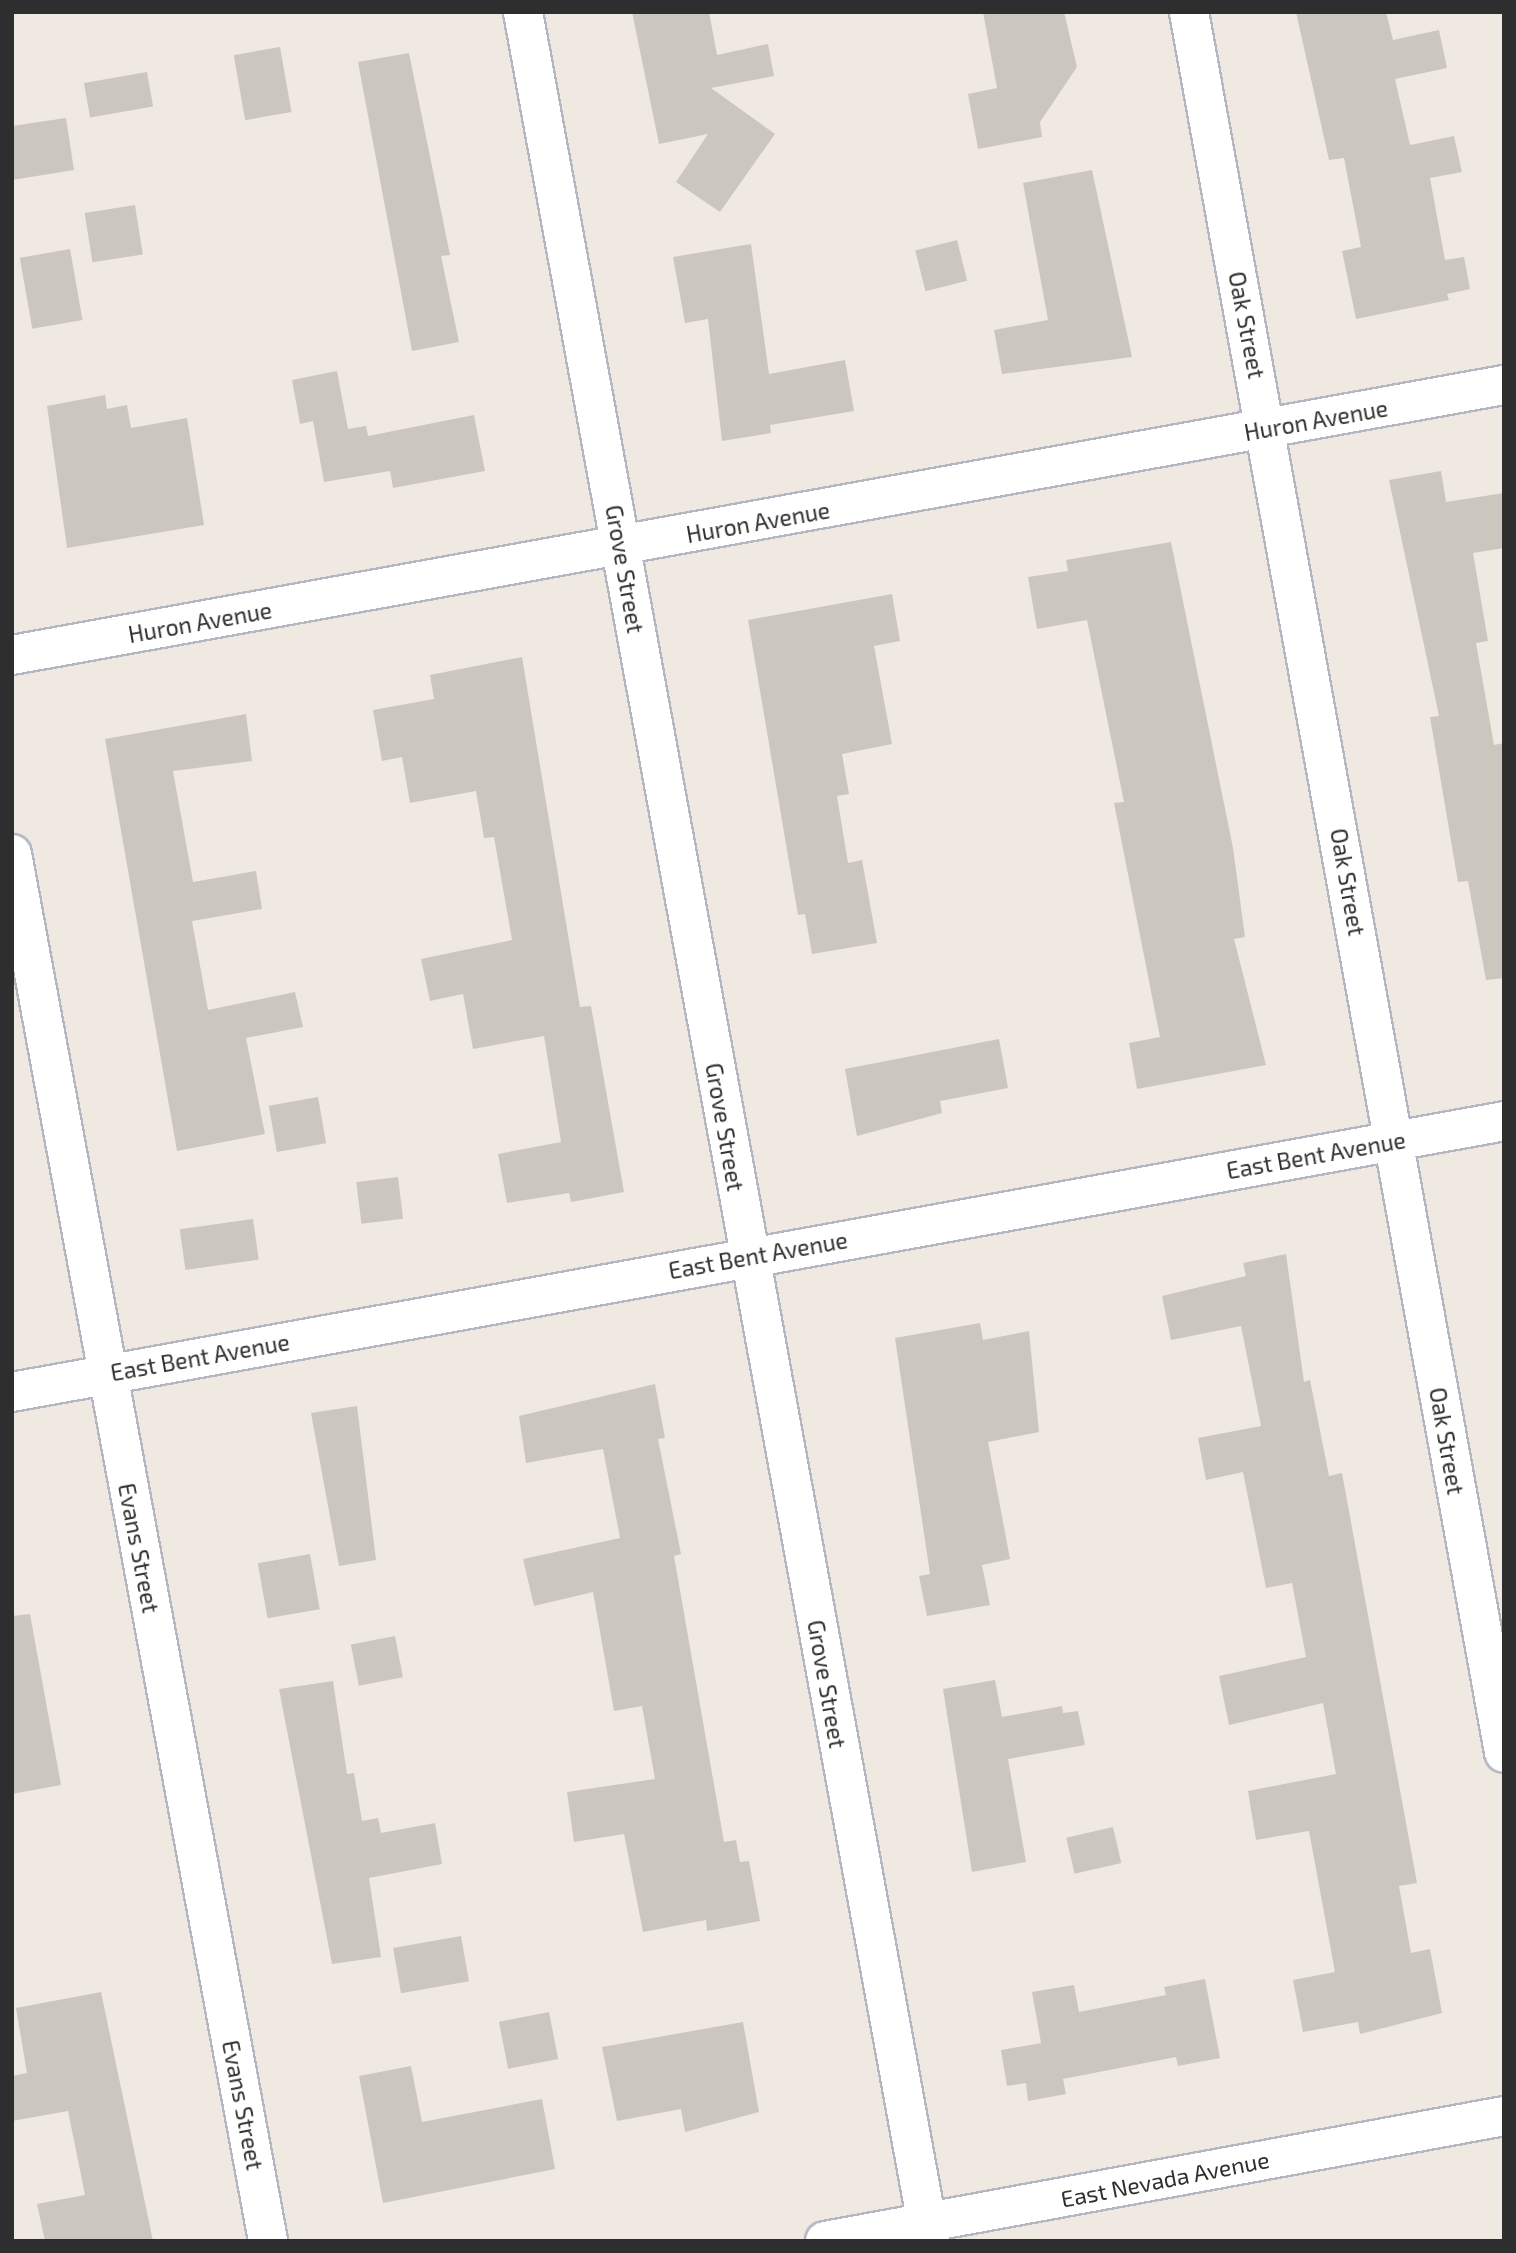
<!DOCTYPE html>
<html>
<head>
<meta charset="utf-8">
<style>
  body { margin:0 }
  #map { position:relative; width:1516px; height:2253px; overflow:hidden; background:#efe9e1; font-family:"Exo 2",sans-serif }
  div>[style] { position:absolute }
  .building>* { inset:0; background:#cbc7bf; transform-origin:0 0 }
  .roads { filter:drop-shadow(2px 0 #b4b7c1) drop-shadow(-2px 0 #b4b7c1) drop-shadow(0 2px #b4b7c1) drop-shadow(0 -2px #b4b7c1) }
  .minor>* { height:38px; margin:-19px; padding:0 19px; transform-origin:19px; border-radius:19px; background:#fff }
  span { translate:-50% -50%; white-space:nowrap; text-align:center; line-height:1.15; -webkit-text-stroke:5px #fff; paint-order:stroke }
  .street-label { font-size:23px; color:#2e2e2e }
  .frame { position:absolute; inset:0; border:14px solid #2e2e2e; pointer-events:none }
</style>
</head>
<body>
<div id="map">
  <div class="building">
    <div style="clip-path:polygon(632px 12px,709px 12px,717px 55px,768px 44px,774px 76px,711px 88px,775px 134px,720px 212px,676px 182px,708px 134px,659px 144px)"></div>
    <div style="clip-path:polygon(983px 12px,1064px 12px,1077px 67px,1040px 122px,1042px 137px,978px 149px,968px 94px,997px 88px)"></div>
    <div style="clip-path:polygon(1296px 12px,1386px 12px,1393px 40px,1439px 30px,1447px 68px,1395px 79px,1410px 145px,1454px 136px,1462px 172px,1430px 178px,1445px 260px,1464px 257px,1470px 289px,1447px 294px,1449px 300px,1356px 319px,1342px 251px,1361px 247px,1344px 158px,1329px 160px)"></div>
    <div style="left:280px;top:47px;width:66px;height:47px;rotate:80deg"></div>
    <div style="clip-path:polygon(409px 53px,450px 255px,441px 256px,459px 342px,412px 351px,358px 62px)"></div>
    <div style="left:147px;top:72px;width:35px;height:64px;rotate:80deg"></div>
    <div style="clip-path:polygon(66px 118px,74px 170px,12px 180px,12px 126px)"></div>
    <div style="clip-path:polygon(1092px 170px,1132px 357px,1002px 374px,994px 330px,1048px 320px,1023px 183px)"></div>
    <div style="left:135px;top:205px;width:50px;height:51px;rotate:81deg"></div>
    <div style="left:957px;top:240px;width:42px;height:43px;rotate:76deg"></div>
    <div style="clip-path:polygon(751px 244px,769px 374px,845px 360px,854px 411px,770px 425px,771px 433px,722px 441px,708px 319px,685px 323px,673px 257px)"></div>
    <div style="left:70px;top:249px;width:72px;height:51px;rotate:80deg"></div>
    <div style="clip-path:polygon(337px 371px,348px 429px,366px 426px,368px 436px,474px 415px,485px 471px,393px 488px,390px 471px,324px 482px,313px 421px,300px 424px,292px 380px)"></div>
    <div style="clip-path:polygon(105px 395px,107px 409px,127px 405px,131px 428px,187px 418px,204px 525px,67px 548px,47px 406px)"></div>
    <div style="clip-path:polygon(1441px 471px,1446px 502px,1504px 493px,1504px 548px,1473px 553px,1488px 641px,1476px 643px,1494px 745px,1504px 743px,1504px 978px,1486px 980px,1468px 881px,1458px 882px,1430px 717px,1439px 716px,1389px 480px)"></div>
    <div style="clip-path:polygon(1171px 542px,1233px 848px,1245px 937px,1234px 939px,1266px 1065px,1137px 1089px,1129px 1043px,1160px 1037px,1114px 803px,1124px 802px,1087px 620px,1037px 629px,1028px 577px,1068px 571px,1066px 560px)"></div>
    <div style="clip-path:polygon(892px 594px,900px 641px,874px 646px,892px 744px,842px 754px,849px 794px,837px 796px,848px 863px,862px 860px,877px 943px,812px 954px,805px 914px,798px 915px,748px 620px)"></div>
    <div style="clip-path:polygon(522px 657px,580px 1007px,591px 1006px,624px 1192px,571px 1202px,569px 1193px,507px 1203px,498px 1154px,561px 1142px,544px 1036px,473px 1049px,463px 994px,430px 1001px,421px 959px,512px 940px,494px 837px,484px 838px,476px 791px,410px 803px,402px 757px,382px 761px,373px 710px,434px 699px,430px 675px)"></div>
    <div style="clip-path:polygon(246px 714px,252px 761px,173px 771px,193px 882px,256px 871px,262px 909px,192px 921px,208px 1010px,295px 992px,303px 1027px,246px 1038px,265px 1134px,177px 1151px,105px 739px)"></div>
    <div style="clip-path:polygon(999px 1039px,1008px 1088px,940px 1101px,942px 1113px,857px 1136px,845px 1069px)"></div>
    <div style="left:318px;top:1097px;width:47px;height:50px;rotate:80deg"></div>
    <div style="left:398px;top:1177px;width:42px;height:42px;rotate:83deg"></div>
    <div style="left:253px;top:1219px;width:41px;height:74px;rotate:82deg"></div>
    <div style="clip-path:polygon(1286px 1254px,1304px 1382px,1310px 1380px,1329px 1476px,1342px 1473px,1417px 1883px,1399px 1886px,1411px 1953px,1430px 1949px,1442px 2013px,1360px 2034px,1358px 2022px,1303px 2032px,1293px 1980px,1335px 1972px,1309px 1831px,1256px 1840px,1248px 1791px,1336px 1774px,1323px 1703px,1229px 1725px,1219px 1676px,1306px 1657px,1292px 1583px,1266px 1588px,1243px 1472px,1206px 1480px,1198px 1438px,1261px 1426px,1241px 1326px,1171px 1340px,1162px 1296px,1246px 1276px,1243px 1263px)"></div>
    <div style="clip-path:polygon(980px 1323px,983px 1340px,1029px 1331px,1039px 1432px,988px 1442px,1010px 1559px,982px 1565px,990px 1605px,927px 1616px,919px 1576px,930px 1574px,895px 1338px)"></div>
    <div style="clip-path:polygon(655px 1384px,665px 1438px,658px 1439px,681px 1554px,674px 1556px,724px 1842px,736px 1840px,740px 1862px,749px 1861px,760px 1921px,707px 1931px,706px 1920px,643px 1932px,624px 1834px,574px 1842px,567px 1792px,655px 1779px,642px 1706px,614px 1711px,593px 1592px,534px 1606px,523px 1559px,620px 1538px,603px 1449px,526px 1463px,519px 1416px)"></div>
    <div style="clip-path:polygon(357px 1406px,376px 1560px,339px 1566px,311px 1413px)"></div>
    <div style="left:310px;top:1554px;width:56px;height:53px;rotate:80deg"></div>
    <div style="clip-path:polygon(30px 1614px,61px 1785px,12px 1794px,12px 1616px)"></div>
    <div style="left:395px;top:1636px;width:42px;height:45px;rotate:79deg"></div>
    <div style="clip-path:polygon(995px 1680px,1002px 1717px,1062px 1706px,1063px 1713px,1078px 1711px,1085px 1745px,1008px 1759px,1026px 1862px,972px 1872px,943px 1689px)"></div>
    <div style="clip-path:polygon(333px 1681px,347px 1774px,354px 1773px,362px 1821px,378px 1818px,381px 1833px,435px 1823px,442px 1864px,369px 1878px,381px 1957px,332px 1964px,279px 1689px)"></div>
    <div style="left:1113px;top:1827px;width:37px;height:48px;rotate:77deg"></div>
    <div style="left:461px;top:1936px;width:46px;height:69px;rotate:80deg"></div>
    <div style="clip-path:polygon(1205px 1979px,1220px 2058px,1178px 2066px,1176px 2057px,1063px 2079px,1066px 2094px,1028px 2101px,1026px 2083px,1007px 2086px,1001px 2050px,1041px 2043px,1032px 1992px,1074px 1985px,1079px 2012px,1166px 1995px,1164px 1987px)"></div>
    <div style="clip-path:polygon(101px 1992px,153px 2241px,45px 2241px,37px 2204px,85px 2195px,68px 2111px,12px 2121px,12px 2076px,27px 2073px,16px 2008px)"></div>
    <div style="left:549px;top:2012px;width:48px;height:51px;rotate:79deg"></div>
    <div style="clip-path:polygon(743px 2022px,759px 2112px,685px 2132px,681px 2109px,617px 2121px,602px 2047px)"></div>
    <div style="clip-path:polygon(411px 2066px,422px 2122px,542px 2099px,555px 2169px,383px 2203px,359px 2076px)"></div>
  </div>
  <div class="roads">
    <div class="minor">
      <div style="left:523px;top:12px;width:2266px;rotate:79.65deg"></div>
      <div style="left:1189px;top:12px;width:1769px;rotate:79.74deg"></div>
      <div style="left:12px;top:655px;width:1516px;rotate:-10.26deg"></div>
      <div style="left:12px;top:854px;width:1410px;rotate:79.54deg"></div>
      <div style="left:12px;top:1392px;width:1516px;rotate:-10.29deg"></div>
      <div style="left:825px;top:2241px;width:690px;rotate:-10.43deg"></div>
    </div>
  </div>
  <div class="street-label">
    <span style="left:1247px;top:325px;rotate:79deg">Oak Street</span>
    <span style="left:1316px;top:420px;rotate:-10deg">Huron Avenue</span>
    <span style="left:758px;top:522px;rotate:-10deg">Huron Avenue</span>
    <span style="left:625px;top:569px;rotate:80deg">Grove Street</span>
    <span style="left:200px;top:622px;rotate:-10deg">Huron Avenue</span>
    <span style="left:1348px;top:882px;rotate:80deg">Oak Street</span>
    <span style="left:725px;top:1127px;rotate:80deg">Grove Street</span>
    <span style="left:1316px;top:1155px;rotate:-10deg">East Bent Avenue</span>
    <span style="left:758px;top:1255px;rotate:-10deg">East Bent Avenue</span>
    <span style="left:200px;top:1357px;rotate:-10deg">East Bent Avenue</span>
    <span style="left:1447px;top:1441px;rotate:80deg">Oak Street</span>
    <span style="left:139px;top:1548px;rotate:79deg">Evans Street</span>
    <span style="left:827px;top:1684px;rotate:80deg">Grove Street</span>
    <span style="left:243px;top:2105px;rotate:79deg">Evans Street</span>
    <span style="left:1165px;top:2179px;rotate:-11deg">East Nevada Avenue</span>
  </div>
  <div class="frame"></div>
</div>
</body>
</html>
